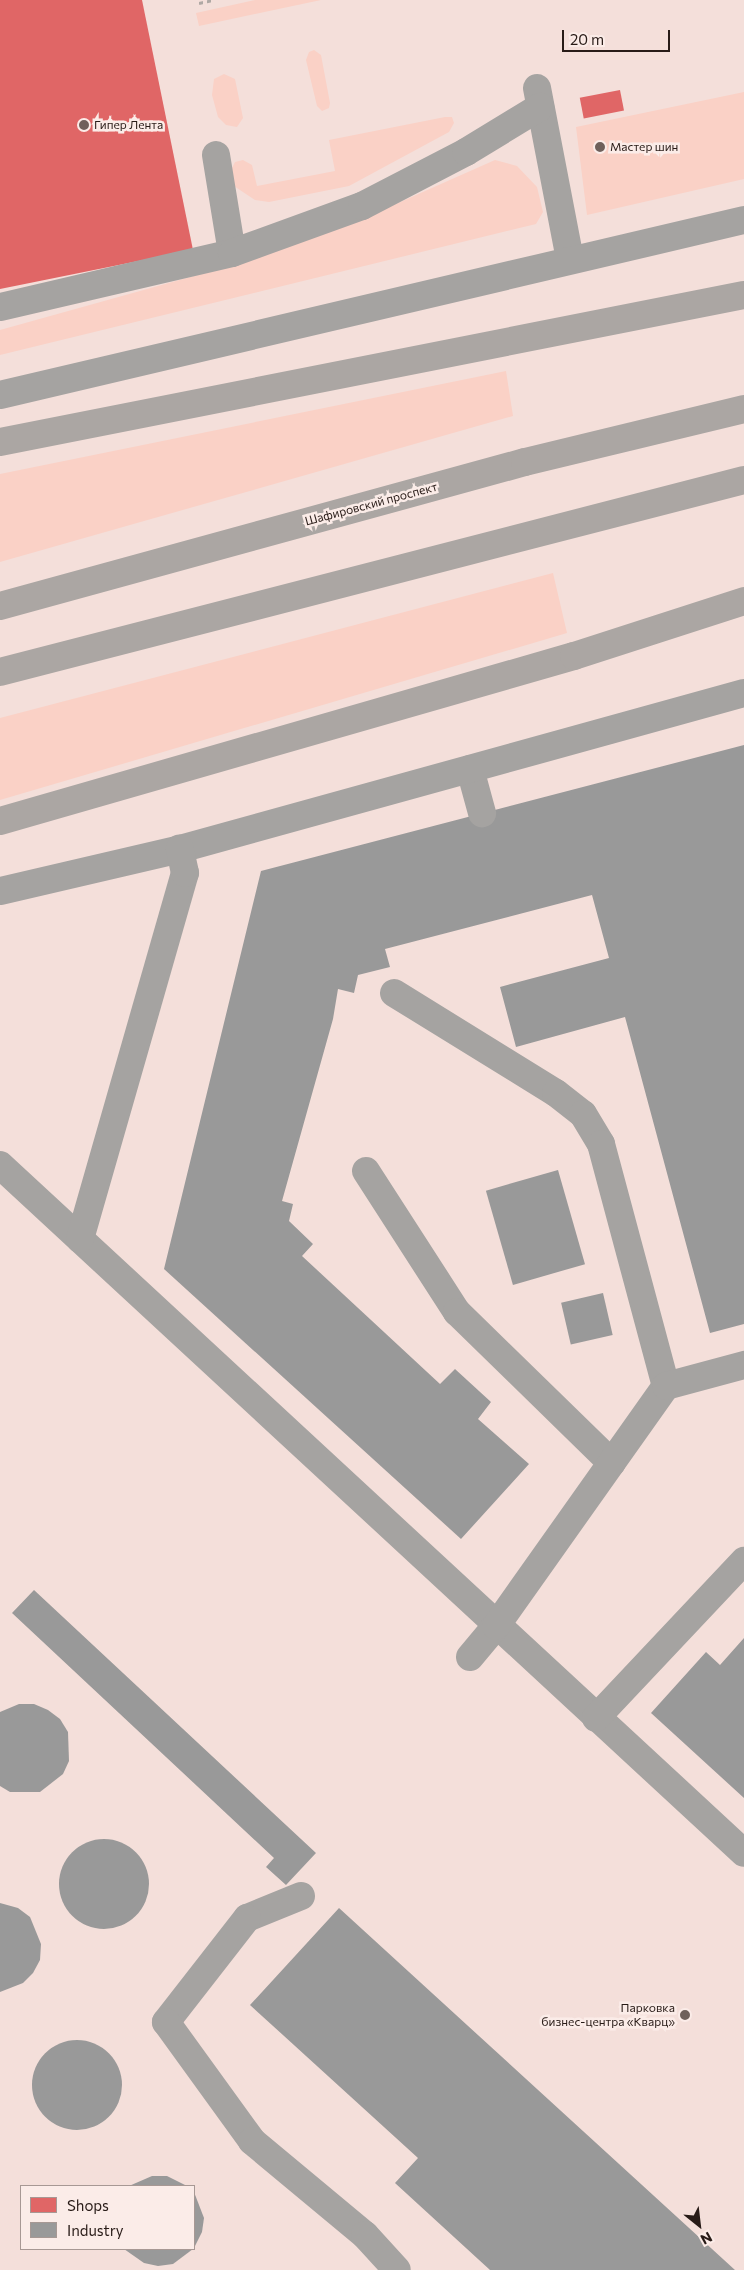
<!DOCTYPE html>
<html>
<head>
<meta charset="utf-8">
<style>
  body { margin:0 }
  #map { position:relative; width:744px; height:2270px; overflow:hidden; background:#f4dfda; font-family:Commissioner,sans-serif }
  div>[style] { position:absolute }
  .green>* { inset:0; background:#fad1c6 }
  .shops>* { inset:0; background:#e06666; transform-origin:0 0 }
  .industry>* { inset:0; background:#999; transform-origin:0 0 }
  .round { border-radius:50% }
  .path>* { height:3px; margin-top:-1.5px; transform-origin:0; background:repeating-linear-gradient(90deg,#afa8a4 0 4px,transparent 0 8px) }
  .minor>* { height:28px; margin:-14px; padding:0 14px; transform-origin:14px; border-radius:14px; background:#a5a3a1 }
  .major>* { height:28px; margin:-14px; padding:0 14px; transform-origin:14px; border-radius:14px; background:#aba6a3 }
  .dots>* { width:14px; height:14px; translate:-50% -50%; box-sizing:border-box; border:2px solid #fbece8; border-radius:50% }
  span { translate:-50% -50%; white-space:nowrap; text-align:center; line-height:1.15; -webkit-text-stroke:5px #fbece8; paint-order:stroke }
  .poi-label { font-size:12px; color:#281b17 }
  .left { translate:0 -50%; text-align:left }
  .right { translate:-100% -50%; text-align:right }
  .street-label { font-size:12px; color:#281b17 }
  .legend { position:absolute; left:20px; top:2185px; width:175px; height:65px; box-sizing:border-box; background:#fbece8; border:1px solid #a79894; margin:0; padding:6px 9px; list-style:none; font-size:15px; color:#281b17 }
  .legend li { display:flex; align-items:center; gap:10px; height:25px }
  .legend b { width:25px; border:1px solid #a79894 }
  .north { position:absolute; left:674px; top:2200px; width:50px; height:50px; -webkit-text-stroke:4px #fbece8; paint-order:stroke; rotate:151deg; font-size:14px; font-weight:700; line-height:20px; text-align:center; color:#281b17 }
  .north::after { content:''; display:block; margin:auto; width:18px; height:22px; background:#281b17; clip-path:polygon(50% 0,100% 100%,50% 72%,0 100%) }
  .scale { position:absolute; left:562px; top:30px; width:108px; height:22px; box-sizing:border-box; border:2px solid #281b17; border-top:0; padding-left:6px; font-size:15px; line-height:18px; white-space:nowrap; color:#281b17; -webkit-text-stroke:4px #fbece8; paint-order:stroke }
</style>
</head>
<body>
<div id="map">
  <div class="green">
    <div style="clip-path:polygon(255px 0,321px 0,199px 26px,196px 13px)"></div>
    <div style="clip-path:polygon(314px 50px,321px 55px,330px 103px,329px 108px,322px 111px,317px 106px,306px 60px,309px 52px)"></div>
    <div style="clip-path:polygon(224px 74px,235px 79px,243px 118px,237px 127px,226px 125px,218px 117px,212px 95px,214px 79px)"></div>
    <div style="clip-path:polygon(744px 92px,744px 179px,587px 215px,576px 127px)"></div>
    <div style="clip-path:polygon(445px 117px,452px 117px,454px 123px,449px 132px,349px 186px,269px 202px,255px 200px,234px 186px,231px 170px,235px 162px,243px 160px,252px 165px,257px 186px,335px 171px,329px 140px)"></div>
    <div style="clip-path:polygon(495px 160px,517px 166px,537px 187px,543px 212px,536px 224px,0 355px,0 330px,201px 274px,353px 223px)"></div>
    <div style="clip-path:polygon(506px 371px,513px 416px,0 562px,0 474px)"></div>
    <div style="clip-path:polygon(553px 573px,567px 633px,0 800px,0 718px)"></div>
  </div>
  <div class="shops">
    <div style="clip-path:polygon(0 0,142px 0,193px 250px,0 289px)"></div>
    <div style="left:620px;top:90px;width:21px;height:41px;rotate:79deg"></div>
  </div>
  <div class="industry">
    <div style="clip-path:polygon(744px 745px,744px 1324px,710px 1333px,625px 1017px,516px 1047px,500px 987px,609px 958px,592px 895px,385px 949px,390px 967px,358px 975px,354px 993px,338px 989px,333px 1019px,282px 1201px,293px 1204px,289px 1221px,313px 1244px,302px 1256px,440px 1384px,455px 1369px,491px 1402px,478px 1419px,529px 1464px,461px 1539px,164px 1269px,261px 871px)"></div>
    <div style="left:558px;top:1170px;width:98px;height:75px;rotate:74deg"></div>
    <div style="left:603px;top:1293px;width:43px;height:43px;rotate:77deg"></div>
    <div style="clip-path:polygon(34px 1590px,316px 1853px,286px 1885px,266px 1867px,274px 1858px,12px 1613px)"></div>
    <div style="clip-path:polygon(744px 1638px,744px 1798px,651px 1713px,706px 1652px,720px 1665px)"></div>
    <div style="clip-path:polygon(19px 1704px,34px 1704px,48px 1710px,60px 1719px,68px 1732px,69px 1761px,63px 1774px,40px 1792px,10px 1792px,0 1786px,0 1712px)"></div>
    <div class="round" style="left:59px;top:1839px;width:90px;height:90px"></div>
    <div style="clip-path:polygon(0 1903px,18px 1908px,30px 1917px,41px 1944px,40px 1960px,33px 1973px,23px 1983px,0 1992px)"></div>
    <div style="clip-path:polygon(339px 1908px,735px 2270px,490px 2270px,395px 2183px,418px 2158px,250px 2005px)"></div>
    <div class="round" style="left:32px;top:2040px;width:90px;height:90px"></div>
    <div style="clip-path:polygon(152px 2176px,167px 2176px,187px 2186px,129px 2186px)"></div>
    <div style="clip-path:polygon(194px 2192px,204px 2218px,202px 2232px,194px 2248px)"></div>
    <div style="clip-path:polygon(124px 2249px,193px 2249px,173px 2264px,158px 2266px,144px 2263px)"></div>
  </div>
  <div class="path">
    <div style="left:199px;top:3px;width:14px;rotate:-12deg"></div>
  </div>
  <div class="minor">
    <div style="left:537px;top:88px;width:174px;rotate:79.1deg"></div>
    <div style="left:216px;top:155px;width:99px;rotate:80.7deg"></div>
    <div style="left:0;top:307px;width:238px;rotate:-13.1deg"></div>
    <div style="left:232px;top:253px;width:138px;rotate:-19.9deg"></div>
    <div style="left:362px;top:206px;width:117px;rotate:-27.4deg"></div>
    <div style="left:466px;top:152px;width:87px;rotate:-31.3deg"></div>
    <div style="left:0;top:395px;width:764px;rotate:-13.24deg"></div>
    <div style="left:470px;top:769px;width:46px;rotate:74.7deg"></div>
    <div style="left:0;top:891px;width:185px;rotate:-13.1deg"></div>
    <div style="left:180px;top:849px;width:585px;rotate:-15.46deg"></div>
    <div style="left:394px;top:993px;width:190px;rotate:31.7deg"></div>
    <div style="left:556px;top:1093px;width:34px;rotate:38deg"></div>
    <div style="left:583px;top:1114px;width:35px;rotate:59deg"></div>
    <div style="left:601px;top:1144px;width:251px;rotate:75deg"></div>
    <div style="left:0;top:1165px;width:1013px;rotate:42.76deg"></div>
    <div style="left:366px;top:1171px;width:168px;rotate:57.2deg"></div>
    <div style="left:457px;top:1312px;width:216px;rotate:44.3deg"></div>
    <div style="left:80px;top:1239px;width:381px;rotate:-74deg"></div>
    <div style="left:185px;top:873px;width:25px;rotate:-102deg"></div>
    <div style="left:470px;top:1657px;width:40px;rotate:-50deg"></div>
    <div style="left:496px;top:1626px;width:294px;rotate:-54.7deg"></div>
    <div style="left:666px;top:1386px;width:81px;rotate:-15.1deg"></div>
    <div style="left:596px;top:1718px;width:216px;rotate:-46.7deg"></div>
    <div style="left:301px;top:1896px;width:58px;rotate:157.8deg"></div>
    <div style="left:247px;top:1918px;width:132px;rotate:127.9deg"></div>
    <div style="left:166px;top:2022px;width:147px;rotate:54.1deg"></div>
    <div style="left:252px;top:2141px;width:147px;rotate:39.8deg"></div>
    <div style="left:365px;top:2235px;width:47px;rotate:47.6deg"></div>
  </div>
  <div class="major">
    <div style="left:0;top:442px;width:758px;rotate:-11.18deg"></div>
    <div style="left:0;top:606px;width:544px;rotate:-15.34deg"></div>
    <div style="left:525px;top:462px;width:225px;rotate:-13.6deg"></div>
    <div style="left:0;top:672px;width:768px;rotate:-14.47deg"></div>
    <div style="left:0;top:821px;width:597px;rotate:-16.04deg"></div>
    <div style="left:574px;top:656px;width:179px;rotate:-17.9deg"></div>
  </div>
  <div class="dots">
    <div style="left:84px;top:125px;background:#6f605b"></div>
    <div style="left:600px;top:147px;background:#6f605b"></div>
    <div style="left:685px;top:2015px;background:#6f605b"></div>
  </div>
  <div class="poi-label">
    <span class="left" style="left:94px;top:125px">Гипер Лента</span>
    <span class="left" style="left:610px;top:147px">Мастер шин</span>
    <span class="right" style="left:675px;top:2015px">Парковка<br>бизнес-центра «Кварц»</span>
  </div>
  <div class="street-label">
    <span style="left:371px;top:504px;rotate:-15deg">Шафировский проспект</span>
  </div>
  <ul class="legend">
  <li><b style="height:14px;background:#e06666"></b>Shops</li>
  <li><b style="height:14px;background:#999"></b>Industry</li>
  </ul>
  <div class="north">N</div>
  <div class="scale">20 m</div>
</div>
</body>
</html>
